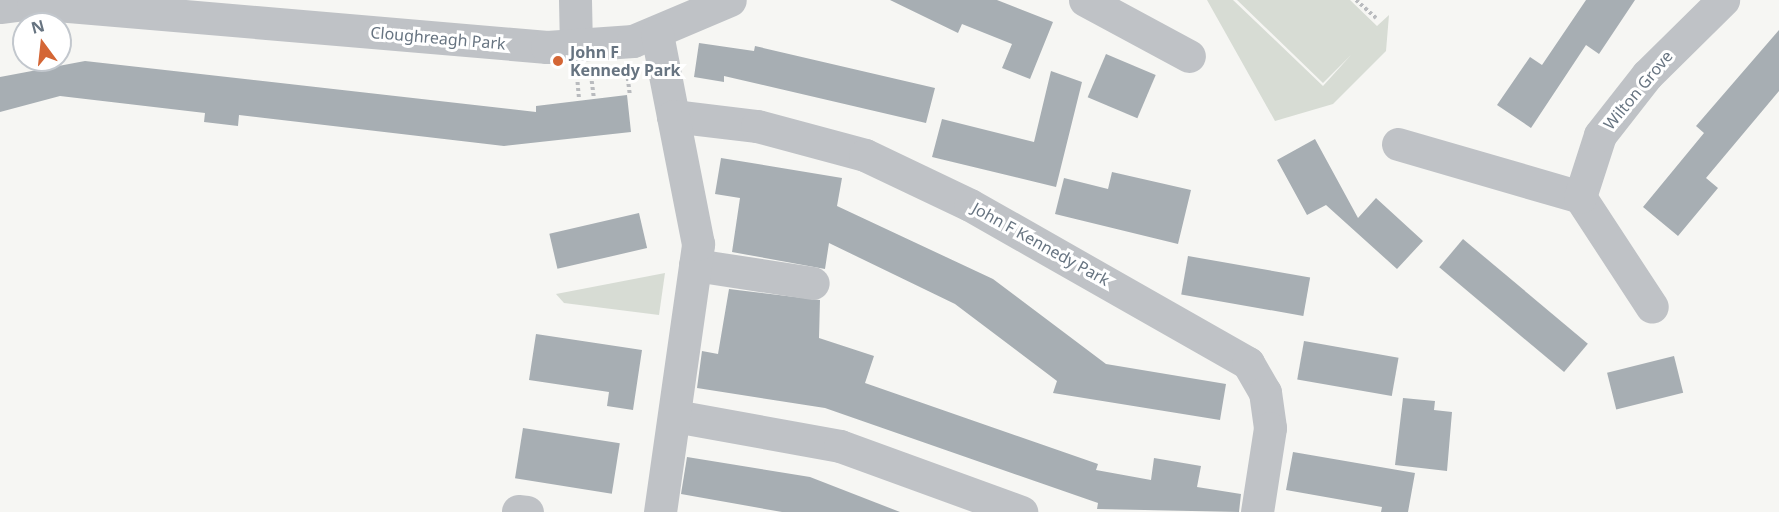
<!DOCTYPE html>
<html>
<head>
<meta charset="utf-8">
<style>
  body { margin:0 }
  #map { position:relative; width:1779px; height:512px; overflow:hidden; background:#f6f6f3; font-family:"Noto Sans",sans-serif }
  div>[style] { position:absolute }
  .green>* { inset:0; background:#d7dcd4 }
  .building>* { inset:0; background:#a7aeb3; transform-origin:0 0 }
  .path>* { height:4px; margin-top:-2px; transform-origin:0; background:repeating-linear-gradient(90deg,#b9bbbe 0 3px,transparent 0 6px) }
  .minor>* { height:33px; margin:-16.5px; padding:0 16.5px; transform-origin:16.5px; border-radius:16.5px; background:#bfc2c6 }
  .dots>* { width:16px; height:16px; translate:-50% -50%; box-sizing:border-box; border:3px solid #fff; border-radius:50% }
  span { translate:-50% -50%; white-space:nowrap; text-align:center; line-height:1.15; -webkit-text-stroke:6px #fff; paint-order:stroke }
  .street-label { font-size:16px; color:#677481 }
  .poi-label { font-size:16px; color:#677481; font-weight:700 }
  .left { translate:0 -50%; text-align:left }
  .north { position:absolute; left:12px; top:12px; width:60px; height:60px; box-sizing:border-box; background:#fff; border:2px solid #c2c7cd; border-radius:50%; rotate:345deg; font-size:16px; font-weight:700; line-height:24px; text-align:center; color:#677481 }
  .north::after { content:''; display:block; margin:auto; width:21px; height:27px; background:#d46635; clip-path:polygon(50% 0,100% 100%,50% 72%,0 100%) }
</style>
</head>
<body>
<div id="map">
  <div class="green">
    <div style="clip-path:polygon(1207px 0,1233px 0,1323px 86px,1351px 55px,1323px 83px,1237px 0,1350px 0,1377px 26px,1389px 15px,1386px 51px,1333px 104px,1275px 121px)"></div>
    <div style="clip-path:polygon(665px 273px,659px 315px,564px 303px,556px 294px)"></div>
  </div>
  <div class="building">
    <div style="clip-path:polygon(890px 0,997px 0,1053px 22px,1030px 79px,1002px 68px,1012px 44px,962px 24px,958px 33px)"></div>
    <div style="clip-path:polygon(1586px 0,1635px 0,1599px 54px,1586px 45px,1531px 128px,1497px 105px,1530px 57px,1542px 65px)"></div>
    <div style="clip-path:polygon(1779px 30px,1779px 91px,1706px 178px,1718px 188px,1678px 236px,1643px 207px,1704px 133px,1696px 126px)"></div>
    <div style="clip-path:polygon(699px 43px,754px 51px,755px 46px,935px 88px,926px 123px,724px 76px,724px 82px,694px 77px)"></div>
    <div style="left:1106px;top:54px;width:54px;height:47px;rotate:23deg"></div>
    <div style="clip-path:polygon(85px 61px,536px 112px,536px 106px,627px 95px,631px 132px,504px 146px,239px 115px,238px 126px,204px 122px,205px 113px,60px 96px,0 112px,0 77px)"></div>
    <div style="clip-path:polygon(1051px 71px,1082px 82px,1056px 187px,932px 157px,942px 119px,1034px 142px)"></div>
    <div style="clip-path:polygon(1315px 139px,1358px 218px,1376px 198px,1423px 241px,1397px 269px,1326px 205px,1307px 215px,1277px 160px)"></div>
    <div style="clip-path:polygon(721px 158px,842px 178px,837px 206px,993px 279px,1106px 364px,1226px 384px,1220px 420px,1053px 393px,1057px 381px,955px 304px,829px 243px,825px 269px,732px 252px,740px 198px,715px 194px)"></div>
    <div style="clip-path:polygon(1112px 172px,1191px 190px,1178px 244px,1055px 214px,1064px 178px,1108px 189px)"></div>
    <div style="left:639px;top:213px;width:36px;height:92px;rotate:77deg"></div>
    <div style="left:1463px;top:239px;width:163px;height:37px;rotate:40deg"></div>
    <div style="left:1188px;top:256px;width:124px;height:39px;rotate:10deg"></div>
    <div style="clip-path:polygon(729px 289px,820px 300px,819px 338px,874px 356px,865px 383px,1098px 464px,1096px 470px,1151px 480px,1154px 458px,1201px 466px,1197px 487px,1241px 494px,1239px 512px,1097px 509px,1098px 503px,825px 408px,697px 388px,702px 351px,718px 354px)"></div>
    <div style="clip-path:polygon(536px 334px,642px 350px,633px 410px,607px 406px,609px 392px,529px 380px)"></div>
    <div style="left:1304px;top:341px;width:96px;height:39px;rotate:10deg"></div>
    <div style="left:1674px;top:356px;width:38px;height:69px;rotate:76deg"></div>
    <div style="clip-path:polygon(1403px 398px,1435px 401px,1434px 410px,1452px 412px,1447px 471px,1395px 465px)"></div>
    <div style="left:523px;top:428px;width:98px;height:51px;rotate:9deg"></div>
    <div style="clip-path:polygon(1293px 452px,1415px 473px,1408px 512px,1381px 512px,1382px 507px,1286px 490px)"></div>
    <div style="clip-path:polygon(687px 457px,810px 477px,900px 512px,782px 512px,681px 494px)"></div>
  </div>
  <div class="path">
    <div style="left:1356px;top:0;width:27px;rotate:42deg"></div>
    <div style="left:627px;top:72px;width:23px;rotate:83deg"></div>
    <div style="left:591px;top:75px;width:24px;rotate:83deg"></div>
    <div style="left:577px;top:76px;width:24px;rotate:85deg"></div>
  </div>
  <div class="minor">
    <div style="left:575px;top:0;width:46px;rotate:88.8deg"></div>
    <div style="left:1085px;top:0;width:118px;rotate:28.3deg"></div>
    <div style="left:0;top:7px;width:33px;rotate:-7deg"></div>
    <div style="left:33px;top:3px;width:516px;rotate:4.89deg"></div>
    <div style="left:547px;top:47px;width:86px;rotate:-4deg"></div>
    <div style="left:633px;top:41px;width:105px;rotate:-22.9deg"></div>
    <div style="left:657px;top:34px;width:84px;rotate:79deg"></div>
    <div style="left:673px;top:116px;width:85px;rotate:6.8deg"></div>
    <div style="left:757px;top:126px;width:112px;rotate:15deg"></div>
    <div style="left:865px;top:155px;width:116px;rotate:25.5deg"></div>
    <div style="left:970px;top:205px;width:320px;rotate:29.6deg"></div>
    <div style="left:1248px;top:363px;width:34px;rotate:60deg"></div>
    <div style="left:1265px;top:392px;width:36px;rotate:82deg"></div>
    <div style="left:1270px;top:428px;width:85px;rotate:98.8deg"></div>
    <div style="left:1398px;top:144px;width:190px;rotate:16.2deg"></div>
    <div style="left:1580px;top:197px;width:131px;rotate:56.8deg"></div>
    <div style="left:1580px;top:197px;width:65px;rotate:-72.1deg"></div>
    <div style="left:1600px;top:135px;width:76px;rotate:-51.9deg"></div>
    <div style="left:1647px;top:75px;width:107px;rotate:-44.6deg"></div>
    <div style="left:695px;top:265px;width:119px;rotate:8.7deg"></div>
    <div style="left:675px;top:416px;width:168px;rotate:10.3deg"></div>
    <div style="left:840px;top:446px;width:193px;rotate:20deg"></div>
    <div style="left:518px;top:511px;width:9px;rotate:6deg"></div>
    <div style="left:660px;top:512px;width:271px;rotate:-81.9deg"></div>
    <div style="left:698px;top:244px;width:130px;rotate:-101.1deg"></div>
  </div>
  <div class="dots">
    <div style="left:558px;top:61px;background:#d46635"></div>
  </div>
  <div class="street-label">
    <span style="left:438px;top:38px;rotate:5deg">Cloughreagh Park</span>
    <span style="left:1638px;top:90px;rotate:-50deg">Wilton Grove</span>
    <span style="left:1041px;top:244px;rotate:29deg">John F Kennedy Park</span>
  </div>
  <div class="poi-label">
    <span class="left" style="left:570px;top:61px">John F<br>Kennedy Park</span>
  </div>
  <div class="north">N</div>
</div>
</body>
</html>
